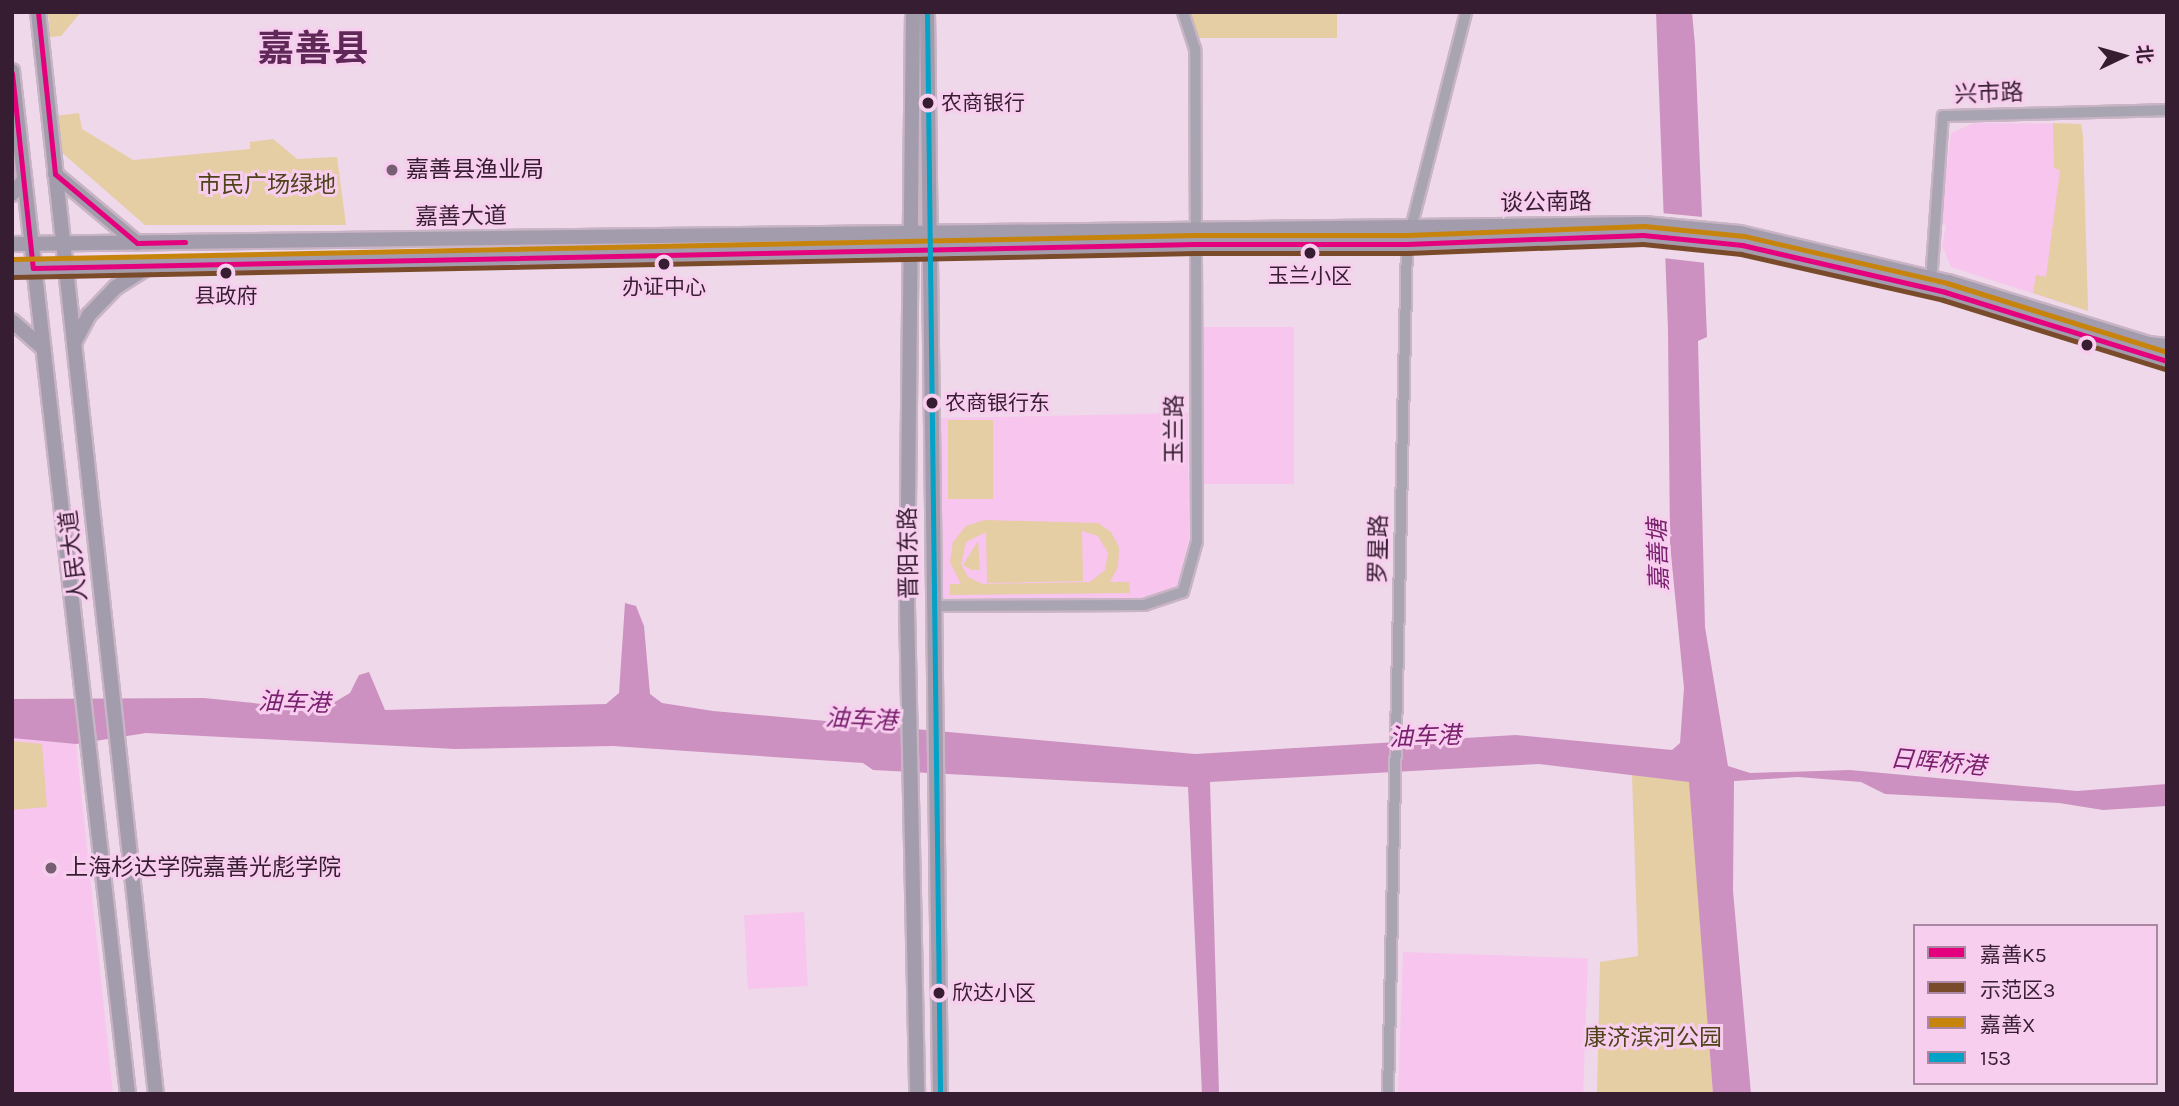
<!DOCTYPE html>
<html>
<head>
<meta charset="utf-8">
<style>
  body { margin:0 }
  #map { position:relative; width:2179px; height:1106px; overflow:hidden; background:#eed8e9; font-family:Karla,"Noto Sans SC",sans-serif }
  div>[style] { position:absolute }
  .built>* { inset:0; background:#f7c5ed; transform-origin:0 0 }
  .green>* { inset:0; background:#e5cda4; transform-origin:0 0 }
  .water>* { inset:0; background:#cc91c1 }
  .pier>* { inset:0; background:#eed8e9 }
  .roads { filter:drop-shadow(2px 0 #c8b4c4) drop-shadow(-2px 0 #c8b4c4) drop-shadow(0 2px #c8b4c4) drop-shadow(0 -2px #c8b4c4) }
  .minor>* { height:10px; margin:-5px; padding:0 5px; transform-origin:5px; border-radius:5px; background:#a8a4b1 }
  .major>* { height:14px; margin:-7px; padding:0 7px; transform-origin:7px; border-radius:7px; background:#a39cac }
  .bus-1>* { height:5px; margin:-2.5px; padding:0 2.5px; transform-origin:2.5px; border-radius:2.5px; background:#e5007d }
  .bus-2>* { height:5px; margin:-2.5px; padding:0 2.5px; transform-origin:2.5px; border-radius:2.5px; background:#7a4b2a }
  .bus-3>* { height:5px; margin:-2.5px; padding:0 2.5px; transform-origin:2.5px; border-radius:2.5px; background:#c7840c }
  .bus-4>* { height:5px; margin:-2.5px; padding:0 2.5px; transform-origin:2.5px; border-radius:2.5px; background:#03a2c6 }
  .dots>* { width:19px; height:19px; translate:-50% -50%; box-sizing:border-box; border:4px solid #f8ceef; border-radius:50% }
  span { translate:-50% -50%; white-space:nowrap; text-align:center; line-height:1.15; -webkit-text-stroke:6px #f8ceef; paint-order:stroke }
  .bus-label { font-size:21px; color:#371d32 }
  .left { translate:0 -50%; text-align:left }
  .street-label { font-size:23px; color:#371d32 }
  .poi-label { font-size:23px; color:#371d32 }
  .park-label { font-size:23px; color:#4f431a }
  .water-label { font-size:24px; color:#79206e; font-style:italic }
  .town-label { font-size:37px; color:#602858; font-weight:700 }
  .frame { position:absolute; inset:0; border:14px solid #371d32; pointer-events:none }
  .legend { position:absolute; left:1913px; top:924px; width:245px; height:161px; box-sizing:border-box; background:#f8ceef; border:2px solid #ab87a3; margin:0; padding:9px 12px; list-style:none; font-size:21px; color:#371d32 }
  .legend li { display:flex; align-items:center; gap:14px; height:35px }
  .legend b { width:35px; border:2px solid #ab87a3 }
  .north { position:absolute; left:2088px; top:21px; width:70px; height:70px; -webkit-text-stroke:5px #f8ceef; paint-order:stroke; rotate:85deg; font-size:19px; font-weight:700; line-height:28px; text-align:center; color:#371d32 }
  .north::after { content:''; display:block; margin:auto; width:24px; height:32px; background:#371d32; clip-path:polygon(50% 0,100% 100%,50% 72%,0 100%) }
</style>
</head>
<body>
<div id="map">
  <div class="built">
    <div style="clip-path:polygon(1974px 123px,2081px 124px,2088px 311px,1951px 267px,1942px 246px,1946px 225px,1940px 224px,1951px 133px)"></div>
    <div style="left:1199px;top:327px;width:95px;height:157px"></div>
    <div style="clip-path:polygon(1188px 413px,1189px 539px,1177px 586px,1143px 599px,942px 598px,938px 418px)"></div>
    <div style="clip-path:polygon(12px 738px,76px 744px,113px 1094px,12px 1094px)"></div>
    <div style="left:804px;top:912px;width:74px;height:60px;rotate:87deg"></div>
    <div style="left:1403px;top:952px;width:185px;height:142px;rotate:2deg"></div>
  </div>
  <div class="green">
    <div style="clip-path:polygon(48px 12px,81px 12px,61px 36px,50px 37px)"></div>
    <div style="left:1187px;top:12px;width:150px;height:26px"></div>
    <div style="clip-path:polygon(79px 113px,82px 129px,133px 160px,250px 149px,250px 142px,273px 139px,297px 159px,337px 157px,346px 225px,145px 225px,59px 150px,55px 116px)"></div>
    <div style="clip-path:polygon(2053px 123px,2081px 124px,2083px 136px,2088px 311px,2033px 293px,2036px 275px,2046px 277px,2060px 170px,2054px 168px)"></div>
    <div style="left:948px;top:420px;width:45px;height:79px"></div>
    <div style="clip-path:polygon(evenodd,985px 520px,1098px 523px,1111px 532px,1119px 547px,1118px 567px,1110px 582px,1129px 582px,1130px 593px,950px 595px,950px 584px,961px 584px,950px 562px,953px 542px,966px 526px,985px 520px,1082px 531px,1098px 536px,1108px 553px,1105px 570px,1090px 582px,983px 584px,968px 577px,961px 564px,966px 542px,986px 532px,987px 583px,1083px 581px,1082px 531px)"></div>
    <div style="clip-path:polygon(978px 541px,980px 570px,972px 570px,963px 565px)"></div>
    <div style="clip-path:polygon(12px 741px,42px 744px,47px 807px,12px 810px)"></div>
    <div style="clip-path:polygon(1632px 775px,1690px 782px,1713px 1094px,1597px 1094px,1600px 962px,1638px 956px)"></div>
  </div>
  <div class="water">
    <div style="clip-path:polygon(1656px 12px,1692px 12px,1695px 45px,1707px 337px,1698px 341px,1705px 627px,1728px 766px,1750px 773px,1850px 770px,2077px 791px,2167px 784px,2167px 806px,2103px 810px,2059px 803px,1885px 794px,1861px 782px,1798px 777px,1734px 781px,1733px 891px,1751px 1094px,1713px 1094px,1689px 782px,1539px 764px,1210px 782px,1219px 1094px,1202px 1094px,1188px 787px,873px 770px,863px 763px,613px 746px,455px 749px,146px 733px,76px 744px,12px 738px,12px 699px,204px 698px,321px 710px,350px 693px,359px 675px,369px 672px,385px 710px,606px 704px,619px 693px,625px 603px,636px 606px,644px 626px,650px 694px,662px 703px,713px 711px,1195px 754px,1516px 735px,1672px 750px,1680px 743px,1684px 688px,1670px 544px,1668px 329px)"></div>
  </div>
  <div class="pier">
    <div style="clip-path:polygon(1661px 213px,1703px 217px,1706px 263px,1663px 258px)"></div>
  </div>
  <div class="roads">
    <div class="minor">
      <div style="left:1931px;top:282px;width:166px;rotate:-85.9deg"></div>
      <div style="left:1943px;top:116px;width:224px;rotate:-1.5deg"></div>
      <div style="left:932px;top:606px;width:212px;rotate:-0.3deg"></div>
      <div style="left:1144px;top:605px;width:41px;rotate:-18.4deg"></div>
      <div style="left:1183px;top:592px;width:53px;rotate:-74.6deg"></div>
      <div style="left:1197px;top:541px;width:492px;rotate:-90.2deg"></div>
      <div style="left:1195px;top:49px;width:39px;rotate:-108deg"></div>
      <div style="left:1388px;top:1094px;width:850px;rotate:-88.72deg"></div>
      <div style="left:1407px;top:244px;width:239px;rotate:-75.7deg"></div>
    </div>
    <div class="major">
      <div style="left:38px;top:12px;width:1088px;rotate:83.78deg"></div>
      <div style="left:913px;top:12px;width:595px;rotate:90.58deg"></div>
      <div style="left:907px;top:607px;width:487px;rotate:88.8deg"></div>
      <div style="left:927px;top:12px;width:1082px;rotate:89.31deg"></div>
      <div style="left:12px;top:71px;width:1030px;rotate:83.53deg"></div>
      <div style="left:55px;top:174px;width:107px;rotate:40.1deg"></div>
      <div style="left:12px;top:194px;width:18px;rotate:-49deg"></div>
      <div style="left:12px;top:244px;width:1632px;rotate:-0.7deg"></div>
      <div style="left:1644px;top:224px;width:96px;rotate:5.4deg"></div>
      <div style="left:1740px;top:233px;width:214px;rotate:13.3deg"></div>
      <div style="left:1948px;top:282px;width:209px;rotate:17.2deg"></div>
      <div style="left:2148px;top:344px;width:19px;rotate:6deg"></div>
      <div style="left:12px;top:268px;width:1183px;rotate:-1.16deg"></div>
      <div style="left:1195px;top:244px;width:212px"></div>
      <div style="left:1407px;top:244px;width:236px;rotate:-2.2deg"></div>
      <div style="left:1643px;top:235px;width:100px;rotate:5.8deg"></div>
      <div style="left:1742px;top:245px;width:208px;rotate:13deg"></div>
      <div style="left:1945px;top:292px;width:232px;rotate:17.3deg"></div>
      <div style="left:12px;top:321px;width:41px;rotate:41.1deg"></div>
      <div style="left:74px;top:343px;width:32px;rotate:-62deg"></div>
      <div style="left:89px;top:315px;width:39px;rotate:-46deg"></div>
      <div style="left:116px;top:287px;width:40px;rotate:-32deg"></div>
    </div>
  </div>
  <div class="bus-1">
    <div style="left:38px;top:12px;width:163px;rotate:84deg"></div>
    <div style="left:55px;top:174px;width:107px;rotate:40.1deg"></div>
    <div style="left:137px;top:243px;width:48px;rotate:-1.2deg"></div>
    <div style="left:12px;top:73px;width:196px;rotate:83.9deg"></div>
    <div style="left:33px;top:268px;width:1162px;rotate:-1.18deg"></div>
    <div style="left:1195px;top:244px;width:212px"></div>
    <div style="left:1407px;top:244px;width:236px;rotate:-2.2deg"></div>
    <div style="left:1643px;top:235px;width:100px;rotate:5.8deg"></div>
    <div style="left:1742px;top:245px;width:208px;rotate:13deg"></div>
    <div style="left:1945px;top:292px;width:232px;rotate:17.3deg"></div>
  </div>
  <div class="bus-2">
    <div style="left:12px;top:277px;width:1183px;rotate:-1.16deg"></div>
    <div style="left:1195px;top:253px;width:212px"></div>
    <div style="left:1407px;top:253px;width:236px;rotate:-2.2deg"></div>
    <div style="left:1643px;top:244px;width:99px;rotate:5.8deg"></div>
    <div style="left:1741px;top:254px;width:207px;rotate:12.8deg"></div>
    <div style="left:1943px;top:300px;width:232px;rotate:17.3deg"></div>
  </div>
  <div class="bus-3">
    <div style="left:12px;top:259px;width:1183px;rotate:-1.16deg"></div>
    <div style="left:1195px;top:235px;width:212px"></div>
    <div style="left:1407px;top:235px;width:237px;rotate:-2.2deg"></div>
    <div style="left:1644px;top:226px;width:100px;rotate:5.7deg"></div>
    <div style="left:1744px;top:236px;width:208px;rotate:13deg"></div>
    <div style="left:1947px;top:283px;width:231px;rotate:17.4deg"></div>
  </div>
  <div class="bus-4">
    <div style="left:927px;top:12px;width:1082px;rotate:89.31deg"></div>
  </div>
  <div class="dots">
    <div style="left:928px;top:103px;background:#371d32"></div>
    <div style="left:392px;top:170px;background:#775e72"></div>
    <div style="left:1310px;top:253px;background:#371d32"></div>
    <div style="left:664px;top:264px;background:#371d32"></div>
    <div style="left:226px;top:273px;background:#371d32"></div>
    <div style="left:2087px;top:345px;background:#371d32"></div>
    <div style="left:932px;top:403px;background:#371d32"></div>
    <div style="left:51px;top:868px;background:#775e72"></div>
    <div style="left:939px;top:993px;background:#371d32"></div>
  </div>
  <div class="bus-label">
    <span class="left" style="left:941px;top:103px">农商银行</span>
    <span style="left:1310px;top:276px">玉兰小区</span>
    <span style="left:664px;top:287px">办证中心</span>
    <span style="left:226px;top:296px">县政府</span>
    <span class="left" style="left:945px;top:403px">农商银行东</span>
    <span class="left" style="left:952px;top:993px">欣达小区</span>
  </div>
  <div class="street-label">
    <span style="left:1989px;top:94px;rotate:-2deg">兴市路</span>
    <span style="left:1546px;top:203px;rotate:-1deg">谈公南路</span>
    <span style="left:461px;top:217px;rotate:-1deg">嘉善大道</span>
    <span style="left:1175px;top:429px;rotate:-90deg">玉兰路</span>
    <span style="left:1379px;top:549px;rotate:-89deg">罗星路</span>
    <span style="left:909px;top:553px;rotate:-91deg">晋阳东路</span>
    <span style="left:74px;top:556px;rotate:-97deg">人民大道</span>
  </div>
  <div class="poi-label">
    <span class="left" style="left:406px;top:170px">嘉善县渔业局</span>
    <span class="left" style="left:65px;top:868px">上海杉达学院嘉善光彪学院</span>
  </div>
  <div class="park-label">
    <span style="left:267px;top:185px">市民广场绿地</span>
    <span style="left:1653px;top:1038px">康济滨河公园</span>
  </div>
  <div class="water-label">
    <span style="left:1659px;top:555px;rotate:-92deg">嘉善塘</span>
    <span style="left:294px;top:703px;rotate:2deg">油车港</span>
    <span style="left:861px;top:720px;rotate:3deg">油车港</span>
    <span style="left:1425px;top:737px;rotate:-2deg">油车港</span>
    <span style="left:1938px;top:763px;rotate:5deg">日晖桥港</span>
  </div>
  <div class="town-label">
    <span style="left:313px;top:49px">嘉善县</span>
  </div>
  <div class="frame"></div>
  <ul class="legend">
  <li><b style="height:9px;background:#e5007d"></b>嘉善K5</li>
  <li><b style="height:9px;background:#7a4b2a"></b>示范区3</li>
  <li><b style="height:9px;background:#c7840c"></b>嘉善X</li>
  <li><b style="height:9px;background:#03a2c6"></b>153</li>
  </ul>
  <div class="north">北</div>
</div>
</body>
</html>
